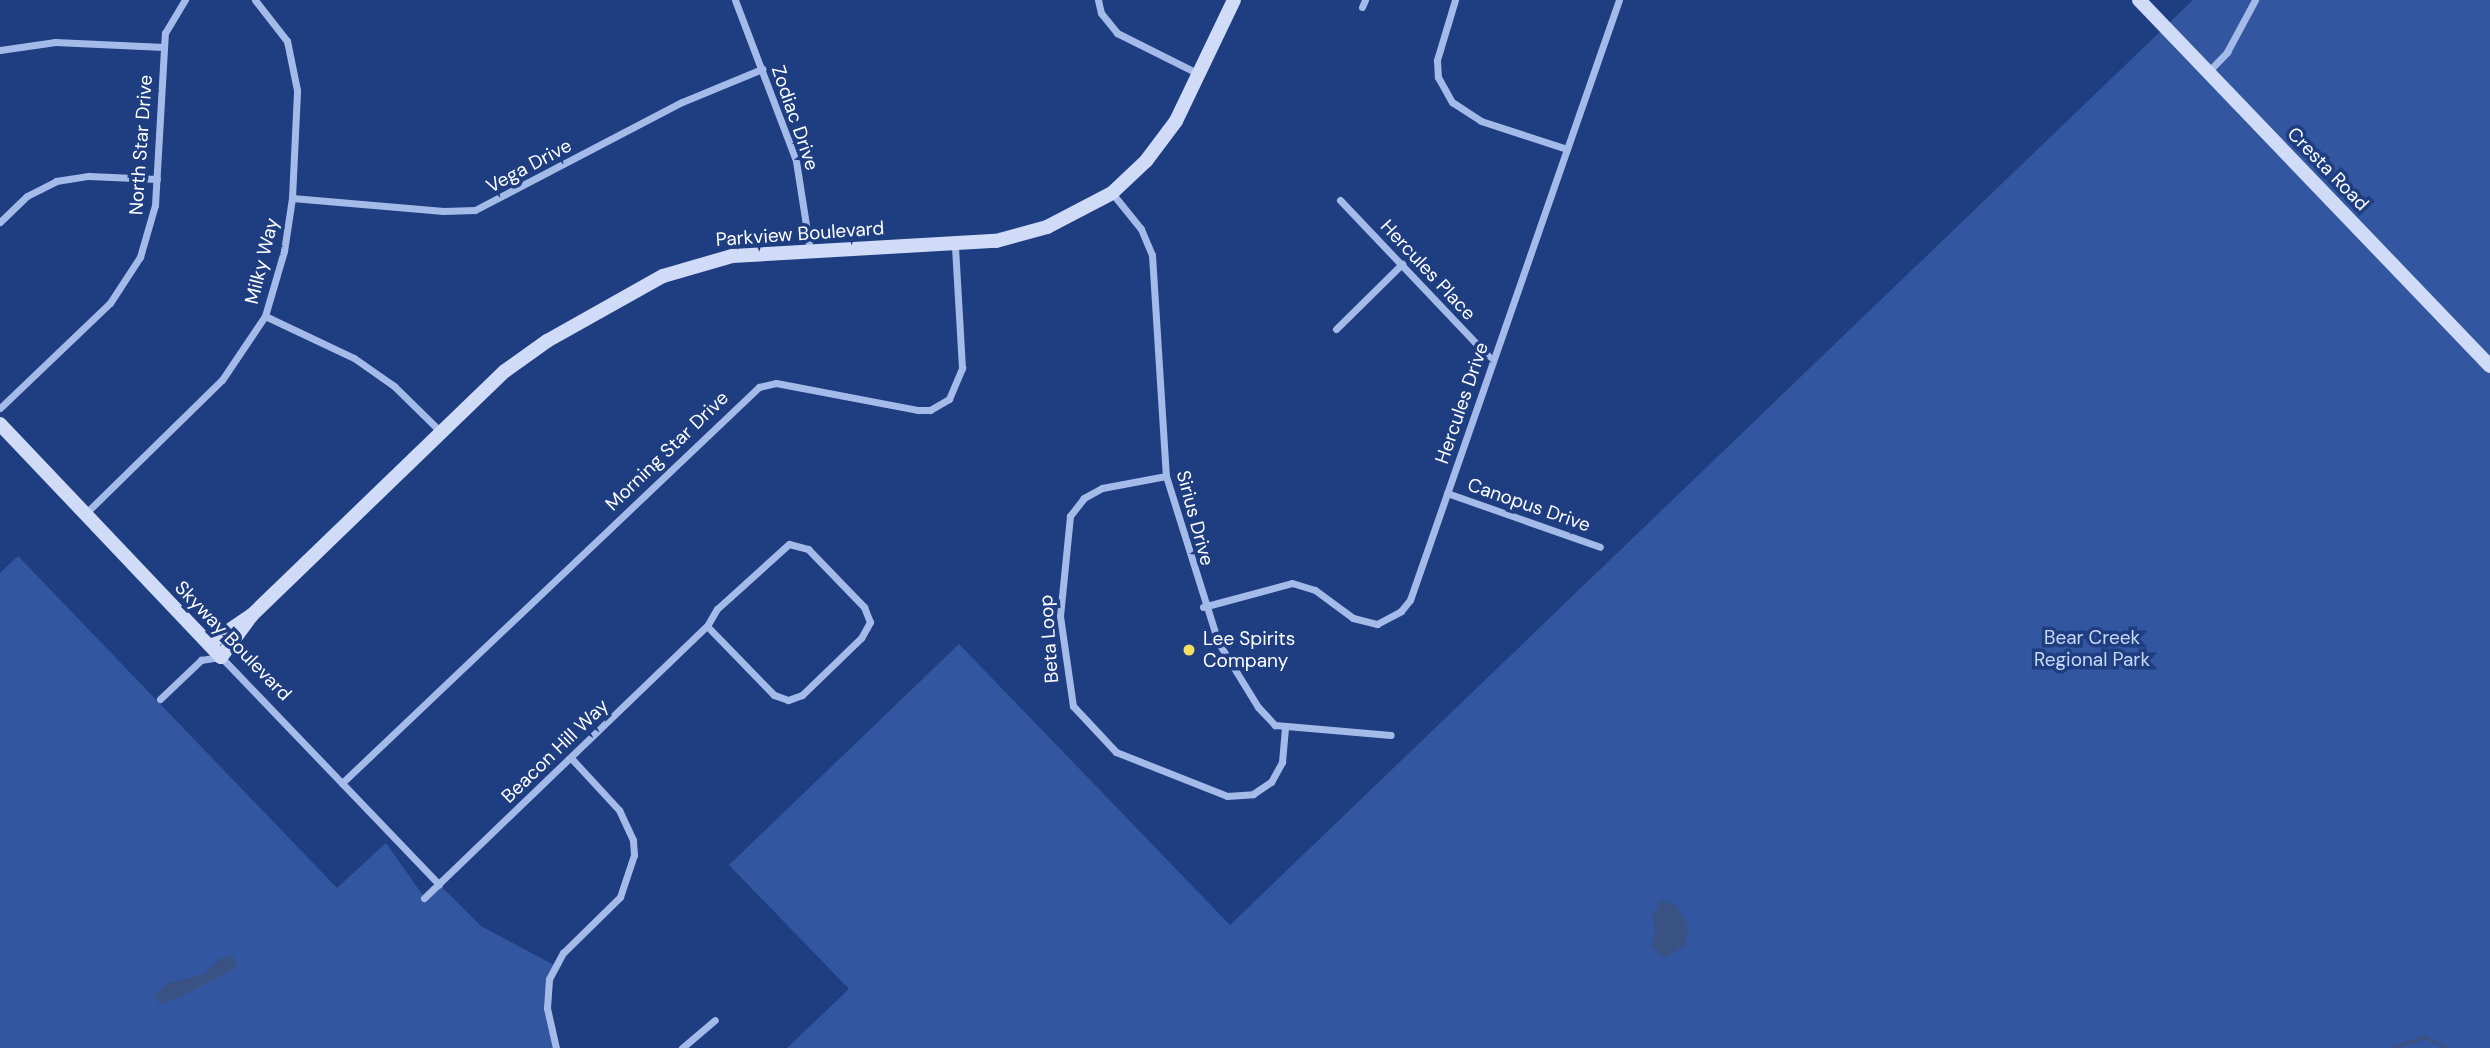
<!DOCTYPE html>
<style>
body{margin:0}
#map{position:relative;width:2490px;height:1048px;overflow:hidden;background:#1e3e81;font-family:"DM Sans",sans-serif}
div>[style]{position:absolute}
.green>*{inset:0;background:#32569f}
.water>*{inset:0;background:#395183}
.stream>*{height:3.5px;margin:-1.75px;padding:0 1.75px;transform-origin:1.75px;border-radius:1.75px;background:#395183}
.street>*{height:7px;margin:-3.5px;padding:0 3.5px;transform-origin:3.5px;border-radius:3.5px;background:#a4bbe9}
.secondary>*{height:14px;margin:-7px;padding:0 7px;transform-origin:7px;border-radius:7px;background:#cfdbf7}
.dots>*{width:19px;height:19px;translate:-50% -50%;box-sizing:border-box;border:4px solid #1e3e81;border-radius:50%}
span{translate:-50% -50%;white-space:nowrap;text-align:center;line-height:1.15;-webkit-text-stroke:7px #1e3e81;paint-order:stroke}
.street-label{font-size:19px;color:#fff}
.park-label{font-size:19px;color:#c8d8f7}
.poi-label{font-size:19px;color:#fff}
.left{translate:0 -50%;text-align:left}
</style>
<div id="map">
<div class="green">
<i style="clip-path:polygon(2193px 0,2490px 0,2490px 1048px,787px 1048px,849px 989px,729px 865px,959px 644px,1230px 925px)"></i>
<i style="clip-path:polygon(18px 556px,337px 888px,386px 843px,424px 897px,439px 884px,481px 926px,554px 965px,546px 994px,556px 1048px,0 1048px,0 573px)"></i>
</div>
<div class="water">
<i style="clip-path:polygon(1661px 901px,1676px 905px,1688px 926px,1685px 945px,1665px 958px,1651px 946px,1656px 931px,1652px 916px)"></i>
<i style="clip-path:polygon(234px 956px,236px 968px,180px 997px,160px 1004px,154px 997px,166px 984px,204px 974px,221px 958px)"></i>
</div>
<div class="stream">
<i style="left:2394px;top:1048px;width:34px;rotate:-19deg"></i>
<i style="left:2426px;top:1037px;width:23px;rotate:29deg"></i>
</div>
<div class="street">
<i style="left:735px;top:0;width:172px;rotate:69.2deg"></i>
<i style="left:796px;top:161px;width:90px;rotate:81.1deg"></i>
<i style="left:1098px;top:0;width:13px;rotate:77deg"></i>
<i style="left:1101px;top:13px;width:26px;rotate:51deg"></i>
<i style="left:1117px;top:33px;width:92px;rotate:26.6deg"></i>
<i style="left:1455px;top:0;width:63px;rotate:106.7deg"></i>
<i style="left:1437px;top:60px;width:17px;rotate:87deg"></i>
<i style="left:1438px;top:77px;width:29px;rotate:61deg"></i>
<i style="left:1452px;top:102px;width:35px;rotate:33deg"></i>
<i style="left:1481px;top:121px;width:90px;rotate:18deg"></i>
<i style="left:1362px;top:7px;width:8px;rotate:-67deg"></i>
<i style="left:0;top:50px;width:56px;rotate:-8.3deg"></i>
<i style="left:55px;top:42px;width:109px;rotate:2.6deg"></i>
<i style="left:2208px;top:72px;width:28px;rotate:-46deg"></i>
<i style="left:2227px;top:52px;width:59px;rotate:-61.7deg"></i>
<i style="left:1112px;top:193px;width:46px;rotate:51.1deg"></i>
<i style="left:1141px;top:229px;width:28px;rotate:67deg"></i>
<i style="left:1152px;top:255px;width:221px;rotate:86.4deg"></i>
<i style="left:1166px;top:476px;width:174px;rotate:72.6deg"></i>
<i style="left:1218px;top:642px;width:76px;rotate:58.4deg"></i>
<i style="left:1258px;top:707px;width:25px;rotate:47deg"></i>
<i style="left:1275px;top:725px;width:116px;rotate:4.9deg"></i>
<i style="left:292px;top:198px;width:152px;rotate:4.9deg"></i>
<i style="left:443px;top:211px;width:32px;rotate:-2deg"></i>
<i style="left:475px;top:210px;width:233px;rotate:-27.6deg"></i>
<i style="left:682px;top:102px;width:87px;rotate:-22.4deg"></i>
<i style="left:1340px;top:200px;width:222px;rotate:46.5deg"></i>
<i style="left:0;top:222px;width:37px;rotate:-44deg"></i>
<i style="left:27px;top:196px;width:33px;rotate:-27deg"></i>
<i style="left:56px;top:181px;width:33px;rotate:-9deg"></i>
<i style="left:89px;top:176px;width:68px;rotate:2.5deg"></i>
<i style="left:265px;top:316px;width:98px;rotate:25.3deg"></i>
<i style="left:354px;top:358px;width:49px;rotate:35deg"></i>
<i style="left:394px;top:386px;width:66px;rotate:44.4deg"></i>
<i style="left:1336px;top:329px;width:93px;rotate:-44.6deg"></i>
<i style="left:0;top:408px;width:152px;rotate:-43.7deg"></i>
<i style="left:110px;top:303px;width:55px;rotate:-56.9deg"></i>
<i style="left:140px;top:257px;width:54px;rotate:-73.9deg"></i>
<i style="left:155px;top:205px;width:172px;rotate:-86.7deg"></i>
<i style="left:165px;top:33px;width:39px;rotate:-59deg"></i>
<i style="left:1166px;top:476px;width:65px;rotate:169.4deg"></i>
<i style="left:1102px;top:488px;width:21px;rotate:151deg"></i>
<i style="left:1084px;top:498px;width:23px;rotate:128deg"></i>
<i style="left:1070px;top:516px;width:100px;rotate:95.7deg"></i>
<i style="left:1060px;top:616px;width:91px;rotate:81.8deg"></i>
<i style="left:1073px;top:706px;width:63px;rotate:46.9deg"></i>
<i style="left:1116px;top:752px;width:119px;rotate:21.6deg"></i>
<i style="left:1227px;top:796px;width:26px;rotate:-4deg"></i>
<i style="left:1253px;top:794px;width:22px;rotate:-34deg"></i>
<i style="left:1271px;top:782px;width:23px;rotate:-61deg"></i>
<i style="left:1282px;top:762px;width:34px;rotate:-85deg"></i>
<i style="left:1447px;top:493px;width:162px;rotate:19.4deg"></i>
<i style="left:86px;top:513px;width:190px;rotate:-44.4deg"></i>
<i style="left:222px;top:380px;width:77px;rotate:-56.1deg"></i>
<i style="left:265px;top:316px;width:68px;rotate:-73.7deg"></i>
<i style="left:284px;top:251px;width:54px;rotate:-81.4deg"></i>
<i style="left:292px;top:198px;width:108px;rotate:-87.3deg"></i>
<i style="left:297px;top:90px;width:50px;rotate:-101.5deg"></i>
<i style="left:287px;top:41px;width:52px;rotate:-128deg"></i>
<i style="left:789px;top:544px;width:20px;rotate:15deg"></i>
<i style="left:808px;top:549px;width:81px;rotate:46deg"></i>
<i style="left:864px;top:607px;width:16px;rotate:68deg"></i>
<i style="left:870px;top:622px;width:18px;rotate:119deg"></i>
<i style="left:861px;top:638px;width:82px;rotate:136deg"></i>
<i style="left:802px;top:695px;width:15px;rotate:160deg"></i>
<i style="left:788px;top:700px;width:15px;rotate:-160deg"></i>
<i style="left:774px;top:695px;width:96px;rotate:-134.2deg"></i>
<i style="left:707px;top:626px;width:20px;rotate:-60deg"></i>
<i style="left:717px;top:609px;width:97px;rotate:-42.1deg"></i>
<i style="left:1203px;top:607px;width:92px;rotate:-15.1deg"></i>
<i style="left:1292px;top:583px;width:24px;rotate:17deg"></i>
<i style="left:1315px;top:590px;width:47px;rotate:36.4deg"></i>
<i style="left:1353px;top:618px;width:25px;rotate:14deg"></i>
<i style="left:1377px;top:624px;width:27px;rotate:-28deg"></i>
<i style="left:1401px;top:611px;width:14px;rotate:-51deg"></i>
<i style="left:1410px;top:600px;width:635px;rotate:-70.8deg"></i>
<i style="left:160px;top:699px;width:57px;rotate:-43.6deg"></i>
<i style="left:201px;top:660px;width:20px;rotate:-9deg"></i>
<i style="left:221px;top:657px;width:315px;rotate:46.2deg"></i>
<i style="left:342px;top:783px;width:575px;rotate:-43.52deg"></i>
<i style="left:759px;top:387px;width:17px;rotate:-13deg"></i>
<i style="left:776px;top:383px;width:145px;rotate:10.8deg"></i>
<i style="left:918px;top:410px;width:12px"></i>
<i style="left:930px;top:410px;width:22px;rotate:-30deg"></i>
<i style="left:949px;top:399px;width:34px;rotate:-67deg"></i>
<i style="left:962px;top:368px;width:123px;rotate:-93.3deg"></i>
<i style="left:424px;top:898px;width:393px;rotate:-43.9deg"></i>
<i style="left:556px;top:1048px;width:41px;rotate:-102.7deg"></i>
<i style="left:547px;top:1008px;width:29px;rotate:-86deg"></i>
<i style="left:549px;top:979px;width:30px;rotate:-62deg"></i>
<i style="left:563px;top:953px;width:80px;rotate:-44.5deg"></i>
<i style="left:620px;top:897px;width:44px;rotate:-71.6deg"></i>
<i style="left:634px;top:855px;width:15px;rotate:-94deg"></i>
<i style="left:633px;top:840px;width:33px;rotate:-115deg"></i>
<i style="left:619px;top:810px;width:71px;rotate:-132.7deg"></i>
<i style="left:682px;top:1048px;width:43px;rotate:-40.3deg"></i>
</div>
<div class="secondary">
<i style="left:2139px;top:0;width:507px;rotate:46.2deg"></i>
<i style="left:0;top:424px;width:321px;rotate:46.5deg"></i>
<i style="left:221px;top:657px;width:52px;rotate:-53.6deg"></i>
<i style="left:209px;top:644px;width:52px;rotate:-34deg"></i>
<i style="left:252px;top:615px;width:351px;rotate:-44deg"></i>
<i style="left:505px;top:371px;width:52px;rotate:-35.5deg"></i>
<i style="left:547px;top:341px;width:133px;rotate:-29.3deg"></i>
<i style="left:663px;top:276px;width:72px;rotate:-16.2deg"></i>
<i style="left:732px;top:256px;width:264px;rotate:-3.3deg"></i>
<i style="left:996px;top:241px;width:53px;rotate:-15.4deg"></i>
<i style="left:1047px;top:227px;width:73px;rotate:-27.6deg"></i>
<i style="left:1112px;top:193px;width:47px;rotate:-43.3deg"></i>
<i style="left:1146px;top:161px;width:50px;rotate:-53.1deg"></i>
<i style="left:1176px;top:121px;width:134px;rotate:-64.4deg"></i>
</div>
<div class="dots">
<i style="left:1189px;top:650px;background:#f7de63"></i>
</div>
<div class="street-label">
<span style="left:795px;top:118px;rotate:71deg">Zodiac Drive</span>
<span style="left:141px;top:145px;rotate:-86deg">North Star Drive</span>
<span style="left:529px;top:166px;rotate:-28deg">Vega Drive</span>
<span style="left:2328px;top:169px;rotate:46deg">Cresta Road</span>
<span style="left:800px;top:234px;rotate:-4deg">Parkview Boulevard</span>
<span style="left:262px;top:261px;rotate:-76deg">Milky Way</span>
<span style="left:1428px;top:270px;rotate:47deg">Hercules Place</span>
<span style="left:1462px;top:403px;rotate:-71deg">Hercules Drive</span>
<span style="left:667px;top:451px;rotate:-44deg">Morning Star Drive</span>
<span style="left:1529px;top:505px;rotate:19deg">Canopus Drive</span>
<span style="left:1195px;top:518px;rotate:75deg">Sirius Drive</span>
<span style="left:1049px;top:639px;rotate:-94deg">Beta Loop</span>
<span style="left:233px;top:641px;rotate:46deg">Skyway Boulevard</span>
<span style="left:555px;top:751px;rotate:-44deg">Beacon Hill Way</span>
</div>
<div class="park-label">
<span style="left:2092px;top:649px">Bear Creek<br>Regional Park</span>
</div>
<div class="poi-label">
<span class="left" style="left:1203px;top:650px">Lee Spirits<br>Company</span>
</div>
</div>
